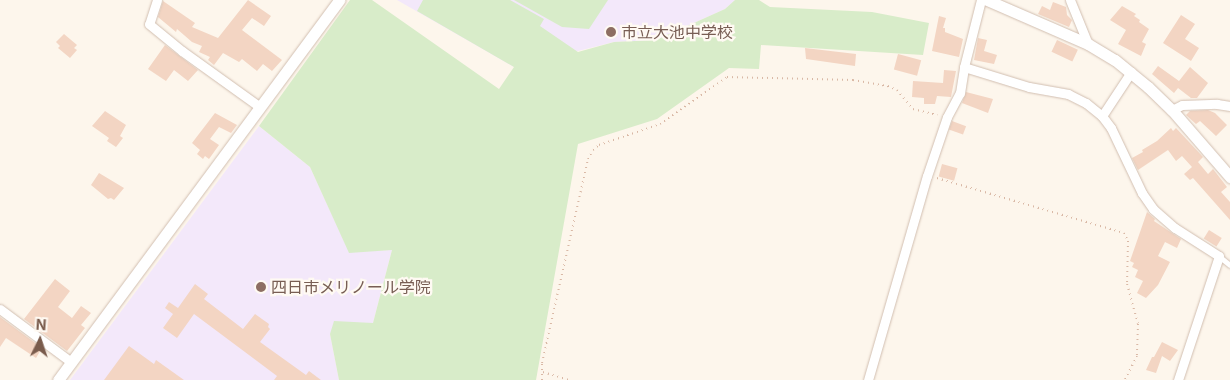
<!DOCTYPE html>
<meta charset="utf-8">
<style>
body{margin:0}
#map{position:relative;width:1230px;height:380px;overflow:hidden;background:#fdf6ec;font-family:Inter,"Noto Sans JP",sans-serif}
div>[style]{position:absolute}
.education>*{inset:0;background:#f3e8fa}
.green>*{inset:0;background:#d8ecc9}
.building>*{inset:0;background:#f3d5c3;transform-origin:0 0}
.path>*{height:2px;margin-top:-1px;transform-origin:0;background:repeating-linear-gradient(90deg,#d9b8a5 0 1px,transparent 0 5px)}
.roads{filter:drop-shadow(0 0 1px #d1beb0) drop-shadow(0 0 1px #d1beb0)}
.lane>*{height:4.5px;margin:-2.25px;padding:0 2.25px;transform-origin:2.25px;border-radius:2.25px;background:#fff}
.street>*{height:9px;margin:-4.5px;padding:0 4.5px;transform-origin:4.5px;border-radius:4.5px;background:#fff}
.secondary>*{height:11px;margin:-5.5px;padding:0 5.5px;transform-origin:5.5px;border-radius:5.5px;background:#fff}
.dots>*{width:14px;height:14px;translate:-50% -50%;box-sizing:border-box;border:2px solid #fffaf3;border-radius:50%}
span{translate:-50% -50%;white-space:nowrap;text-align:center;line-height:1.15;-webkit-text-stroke:4.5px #fffaf3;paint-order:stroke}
.education-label{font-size:16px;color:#785e54}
.left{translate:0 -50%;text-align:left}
.north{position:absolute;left:15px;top:315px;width:50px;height:50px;-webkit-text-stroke:4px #fffaf3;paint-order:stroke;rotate:4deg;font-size:14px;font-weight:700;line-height:20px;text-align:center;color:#7a5c4d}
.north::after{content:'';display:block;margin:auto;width:18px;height:22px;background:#7a5c4d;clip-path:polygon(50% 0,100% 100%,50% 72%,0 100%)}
</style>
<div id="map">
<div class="education">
<i style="clip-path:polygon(397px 0,735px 0,725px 9px,656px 40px,614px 42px,514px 67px)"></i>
<i style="clip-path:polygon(259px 126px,310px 167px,349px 252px,392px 250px,373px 323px,330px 334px,339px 380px,70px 380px)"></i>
</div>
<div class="green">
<i style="clip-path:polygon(350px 0,372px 0,499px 89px,514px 67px,417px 11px,423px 0,510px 0,544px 19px,540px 26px,578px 52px,614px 42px,656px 40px,725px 9px,735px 0,759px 0,770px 7px,872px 12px,929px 23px,923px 55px,761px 45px,759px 69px,729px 68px,657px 119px,578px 144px,536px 380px,339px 380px,330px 334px,334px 321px,373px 323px,392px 250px,349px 253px,310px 167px,259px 126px)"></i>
<i style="clip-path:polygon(514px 0,608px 0,589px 29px,562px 27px)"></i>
</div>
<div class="building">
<i style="clip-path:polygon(248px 0,271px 16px,264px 26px,252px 18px,242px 30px,282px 60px,272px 71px,263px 64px,257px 71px,242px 59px,239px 62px,223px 53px,214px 65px,208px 60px,210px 57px,199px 52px,202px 46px,192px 42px,177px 29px,176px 32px,158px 17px,163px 1px,195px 23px,192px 27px,218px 38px)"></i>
<i style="clip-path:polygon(1053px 2px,1066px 7px,1067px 15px,1072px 20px,1069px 27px,1038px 14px,1042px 6px,1050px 10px)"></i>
<i style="clip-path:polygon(1122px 6px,1136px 14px,1134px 16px,1140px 20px,1139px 22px,1149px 29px,1142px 42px,1146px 44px,1141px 56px,1118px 44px,1126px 30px,1110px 20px)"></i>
<i style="clip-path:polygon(1181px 15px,1195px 24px,1185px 39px,1199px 48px,1191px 61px,1163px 43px)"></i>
<i style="clip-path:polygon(939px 16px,946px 18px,943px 28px,945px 28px,945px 32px,963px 39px,959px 57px,932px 51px)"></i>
<i style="clip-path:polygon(64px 34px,77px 45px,74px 48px,77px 50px,70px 58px,58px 48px,60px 46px,56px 42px)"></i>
<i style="clip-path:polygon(978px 38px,987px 40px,984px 51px,997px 55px,994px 64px,974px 60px)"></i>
<i style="left:1057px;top:40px;width:23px;height:13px;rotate:25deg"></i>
<i style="clip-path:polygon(165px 45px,198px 70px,188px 81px,174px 70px,166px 81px,148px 69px)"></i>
<i style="clip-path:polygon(805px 48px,856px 54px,855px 66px,806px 59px)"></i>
<i style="left:898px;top:54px;width:24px;height:16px;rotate:15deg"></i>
<i style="clip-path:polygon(1158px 66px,1179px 81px,1190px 67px,1208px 83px,1197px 98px,1191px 98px,1178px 88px,1174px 93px,1152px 74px)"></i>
<i style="clip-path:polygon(944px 70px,956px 71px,951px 97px,937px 96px,935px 104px,924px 104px,924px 98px,912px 97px,913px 81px,943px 83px)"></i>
<i style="clip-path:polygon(966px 92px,993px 99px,988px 113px,962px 103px)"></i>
<i style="clip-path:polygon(1208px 110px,1215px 113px,1227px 125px,1216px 136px,1200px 121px,1196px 124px,1186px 115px,1190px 111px)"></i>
<i style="clip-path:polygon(105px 111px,126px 125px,120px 136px,123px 138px,116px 147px,107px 141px,109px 138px,92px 126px)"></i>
<i style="clip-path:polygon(215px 113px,237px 125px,231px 133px,219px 127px,210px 139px,219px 145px,209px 159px,205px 156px,203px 159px,197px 154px,200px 150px,192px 143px)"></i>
<i style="left:952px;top:121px;width:15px;height:9px;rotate:20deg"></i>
<i style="clip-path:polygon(1171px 128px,1173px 131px,1176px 128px,1203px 157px,1198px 162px,1208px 174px,1213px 169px,1227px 187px,1221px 192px,1230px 202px,1230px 220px,1193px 178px,1190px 180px,1184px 174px,1192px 167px,1182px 156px,1176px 161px,1168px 150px,1138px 170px,1132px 158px,1143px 152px,1142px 150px,1157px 141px)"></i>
<i style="left:942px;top:164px;width:16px;height:13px;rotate:15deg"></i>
<i style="clip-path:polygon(99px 173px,124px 188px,114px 200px,111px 198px,108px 199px,91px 185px)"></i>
<i style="clip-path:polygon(1147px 212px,1155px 219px,1154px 221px,1181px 239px,1177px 248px,1165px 242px,1158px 256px,1170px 262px,1158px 285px,1146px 298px,1137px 293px,1143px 281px,1135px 277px,1138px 270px,1132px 267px,1134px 263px,1130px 261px)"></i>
<i style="left:1209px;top:230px;width:15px;height:10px;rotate:32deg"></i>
<i style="clip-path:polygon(55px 279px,70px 291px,58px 307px,72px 318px,81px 306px,91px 313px,81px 325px,85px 328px,67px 351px,24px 319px)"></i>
<i style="clip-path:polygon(195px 284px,208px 294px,204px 299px,243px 329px,255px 314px,269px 324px,268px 327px,270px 329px,260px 342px,306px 375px,309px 371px,321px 380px,274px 380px,277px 376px,194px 314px,177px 338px,163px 328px,173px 314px,165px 308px,169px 302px,178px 308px)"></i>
<i style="clip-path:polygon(0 317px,42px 348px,36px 358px,6px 338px,0 347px)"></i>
<i style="clip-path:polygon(1162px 342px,1178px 350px,1170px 361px,1162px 356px,1156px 373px,1146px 370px,1152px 357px,1154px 357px)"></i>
<i style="clip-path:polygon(129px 346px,154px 364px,156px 360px,184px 380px,104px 380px)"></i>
</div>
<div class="path">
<i style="left:937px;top:178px;width:195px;rotate:16.4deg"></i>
<i style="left:1124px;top:233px;width:9px;rotate:63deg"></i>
<i style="left:1128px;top:241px;width:43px;rotate:91.3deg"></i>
<i style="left:1127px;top:284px;width:41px;rotate:74.6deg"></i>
<i style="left:1138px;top:324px;width:32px;rotate:92deg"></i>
<i style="left:1137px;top:356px;width:27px;rotate:117deg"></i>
<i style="left:543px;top:372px;width:27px;rotate:17deg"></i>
<i style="left:542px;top:380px;width:17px;rotate:-90deg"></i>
<i style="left:542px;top:363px;width:209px;rotate:-77.3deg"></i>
<i style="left:588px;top:159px;width:10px;rotate:-61deg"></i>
<i style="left:593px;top:150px;width:8px;rotate:-40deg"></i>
<i style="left:599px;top:145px;width:65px;rotate:-19deg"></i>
<i style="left:660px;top:124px;width:82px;rotate:-35deg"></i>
<i style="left:727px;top:77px;width:126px;rotate:1.4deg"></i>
<i style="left:853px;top:80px;width:36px;rotate:10deg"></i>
<i style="left:888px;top:86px;width:10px;rotate:24deg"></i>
<i style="left:897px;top:90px;width:25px;rotate:50deg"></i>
<i style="left:913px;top:109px;width:25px;rotate:14deg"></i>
</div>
<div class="roads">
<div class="lane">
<i style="left:1219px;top:256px;width:14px;rotate:39deg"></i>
</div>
<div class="street">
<i style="left:157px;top:0;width:25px;rotate:108deg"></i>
<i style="left:149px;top:24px;width:43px;rotate:39.3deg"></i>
<i style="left:182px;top:51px;width:96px;rotate:35.7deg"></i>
<i style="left:1070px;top:0;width:48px;rotate:67.8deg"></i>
<i style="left:964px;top:67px;width:68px;rotate:17.1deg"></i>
<i style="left:1029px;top:87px;width:40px;rotate:10deg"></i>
<i style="left:1068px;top:94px;width:20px;rotate:27deg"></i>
<i style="left:1086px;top:103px;width:21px;rotate:39deg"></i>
<i style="left:1102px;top:116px;width:15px;rotate:53deg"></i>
<i style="left:1111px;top:128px;width:72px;rotate:64.5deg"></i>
<i style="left:1142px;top:193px;width:19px;rotate:55deg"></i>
<i style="left:1153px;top:209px;width:29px;rotate:41deg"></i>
<i style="left:1175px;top:228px;width:52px;rotate:32.5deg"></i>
<i style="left:1219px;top:256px;width:131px;rotate:108.3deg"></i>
<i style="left:1172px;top:110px;width:11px;rotate:-27deg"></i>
<i style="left:1182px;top:105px;width:35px;rotate:-2deg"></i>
<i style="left:1217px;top:104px;width:13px;rotate:9deg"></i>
<i style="left:1102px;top:116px;width:53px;rotate:-56.6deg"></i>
<i style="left:0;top:309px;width:89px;rotate:36.7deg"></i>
<i style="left:868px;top:380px;width:212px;rotate:-73.9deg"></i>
<i style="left:927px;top:176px;width:62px;rotate:-71.3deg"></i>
<i style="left:947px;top:117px;width:27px;rotate:-62deg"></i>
<i style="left:960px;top:93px;width:26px;rotate:-81deg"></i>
<i style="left:964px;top:67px;width:69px;rotate:-75.8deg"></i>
</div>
<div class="secondary">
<i style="left:987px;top:0;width:110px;rotate:23.5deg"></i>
<i style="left:1088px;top:44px;width:31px;rotate:31deg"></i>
<i style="left:1115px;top:60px;width:43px;rotate:39.3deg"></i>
<i style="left:1148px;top:87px;width:33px;rotate:44deg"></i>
<i style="left:1172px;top:110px;width:89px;rotate:49.1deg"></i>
<i style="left:58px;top:380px;width:473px;rotate:-53.5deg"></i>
</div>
</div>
<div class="dots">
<i style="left:611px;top:32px;background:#8d6e63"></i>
<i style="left:261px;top:287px;background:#8d6e63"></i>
</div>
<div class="education-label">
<span class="left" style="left:621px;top:32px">市立大池中学校</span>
<span class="left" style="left:271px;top:287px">四日市メリノール学院</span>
</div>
<div class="north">N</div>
</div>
